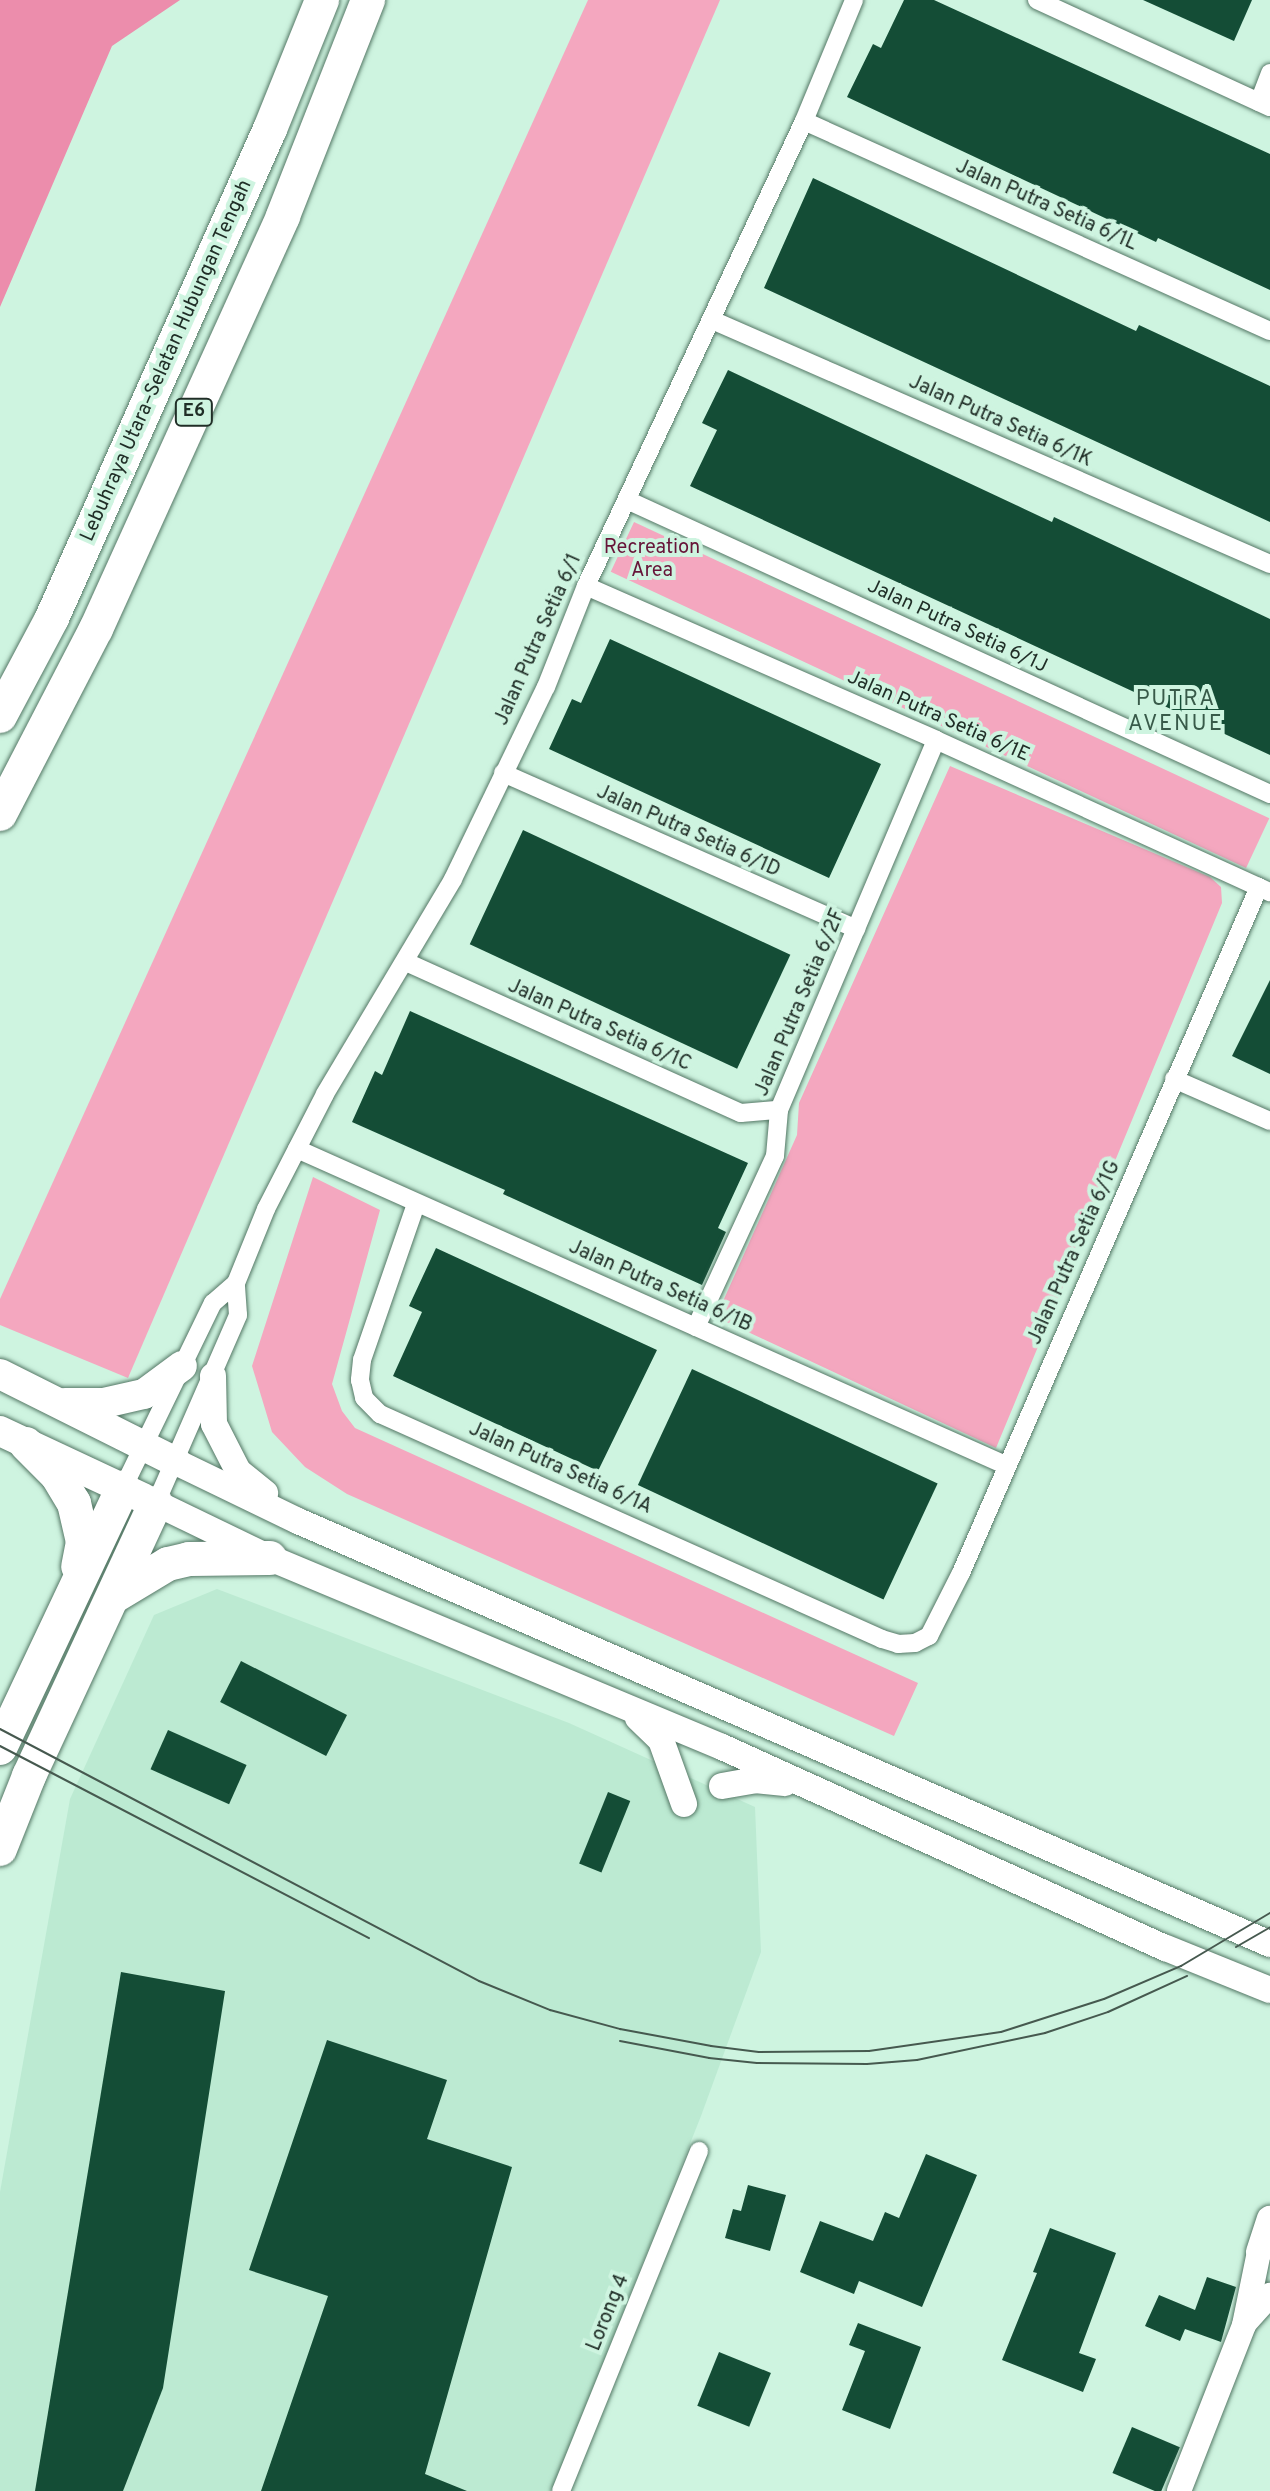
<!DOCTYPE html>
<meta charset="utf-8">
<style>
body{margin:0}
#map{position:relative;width:1270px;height:2491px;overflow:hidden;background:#cef4e0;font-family:Overpass,sans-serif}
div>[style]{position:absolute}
.built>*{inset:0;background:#bcead2}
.green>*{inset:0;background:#f4a7bf;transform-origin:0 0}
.forest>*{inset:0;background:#ec8dac}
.building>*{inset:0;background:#144d36;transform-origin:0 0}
.roads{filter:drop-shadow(0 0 2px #547765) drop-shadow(0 0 2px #547765)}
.minor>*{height:18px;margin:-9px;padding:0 9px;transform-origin:9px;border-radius:9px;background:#fff}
.tertiary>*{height:24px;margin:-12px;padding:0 12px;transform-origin:12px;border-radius:12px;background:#fff}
.secondary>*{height:26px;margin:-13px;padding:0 13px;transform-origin:13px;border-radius:13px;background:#fff}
.primary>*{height:30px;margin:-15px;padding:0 15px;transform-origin:15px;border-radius:15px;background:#fff}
.motorway>*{height:34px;margin:-17px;padding:0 17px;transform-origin:17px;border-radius:17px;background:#fff}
.tram>*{height:2px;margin:-1px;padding:0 1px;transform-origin:1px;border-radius:1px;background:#46594f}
span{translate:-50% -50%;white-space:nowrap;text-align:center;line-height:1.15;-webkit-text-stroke:8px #cef4e0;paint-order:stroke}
.shield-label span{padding:2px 6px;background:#cef4e0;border:2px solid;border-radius:6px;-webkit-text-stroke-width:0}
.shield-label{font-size:18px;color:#202e27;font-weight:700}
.street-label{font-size:20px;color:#202e27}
.park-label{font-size:20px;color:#671438}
.neighbourhood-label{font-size:22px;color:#385a49;letter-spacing:2px}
</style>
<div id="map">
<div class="built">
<i style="clip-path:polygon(217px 1589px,569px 1723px,755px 1807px,761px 1952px,701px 2116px,552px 2491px,0 2491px,0 2192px,70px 1799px,154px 1615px)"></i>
</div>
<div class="green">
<i style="clip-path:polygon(588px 0,720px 0,128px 1378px,0 1325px,0 1299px)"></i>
<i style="left:634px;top:522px;width:701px;height:55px;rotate:25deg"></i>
<i style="clip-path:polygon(950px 766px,1210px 877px,1221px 887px,1222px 903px,996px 1448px,716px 1317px,797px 1135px,799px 1103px)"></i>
<i style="clip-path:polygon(313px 1177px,380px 1210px,332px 1384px,342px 1411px,355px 1428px,918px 1683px,894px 1736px,347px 1494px,305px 1467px,272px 1432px,252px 1366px)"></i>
</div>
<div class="forest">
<i style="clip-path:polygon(0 0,180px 0,112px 46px,0 307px)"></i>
</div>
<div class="building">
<i style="clip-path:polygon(904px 0,934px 0,1270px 154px,1270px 290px,1158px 238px,1156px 242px,847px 97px,873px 44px,881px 48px)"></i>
<i style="clip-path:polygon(1143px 0,1252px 0,1234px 41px)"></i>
<i style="clip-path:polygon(813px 178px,1136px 331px,1139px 325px,1270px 386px,1270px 522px,764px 288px)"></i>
<i style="clip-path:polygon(728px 370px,1052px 522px,1054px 517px,1270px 619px,1270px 755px,690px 486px,717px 430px,702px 423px)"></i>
<i style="clip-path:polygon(610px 639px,881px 764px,829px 878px,549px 749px,572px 699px,581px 703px)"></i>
<i style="left:523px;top:830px;width:295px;height:126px;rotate:25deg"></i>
<i style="clip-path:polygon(1270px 980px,1270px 1074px,1232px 1056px)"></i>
<i style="clip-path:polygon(410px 1011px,748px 1163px,718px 1228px,726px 1232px,702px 1285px,503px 1194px,505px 1190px,352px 1122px,375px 1071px,382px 1075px)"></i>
<i style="clip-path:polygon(436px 1248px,657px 1350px,598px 1471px,393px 1376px,422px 1312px,409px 1306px)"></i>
<i style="left:692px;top:1369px;width:271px;height:128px;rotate:25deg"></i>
<i style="left:241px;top:1661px;width:119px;height:46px;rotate:27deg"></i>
<i style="left:168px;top:1730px;width:86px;height:43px;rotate:24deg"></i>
<i style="left:608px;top:1792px;width:24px;height:77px;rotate:22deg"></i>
<i style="clip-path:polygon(121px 1972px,225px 1991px,163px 2388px,123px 2491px,35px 2491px)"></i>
<i style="clip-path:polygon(327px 2040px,447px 2080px,427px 2139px,512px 2167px,425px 2474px,467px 2491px,261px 2491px,328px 2296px,249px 2270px)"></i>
<i style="clip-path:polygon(926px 2154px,977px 2175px,922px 2307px,859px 2281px,854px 2294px,800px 2272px,820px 2221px,873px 2241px,885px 2212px,899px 2218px)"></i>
<i style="clip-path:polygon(748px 2185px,786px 2195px,770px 2251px,725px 2238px,733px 2209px,741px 2211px)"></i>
<i style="clip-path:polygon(1050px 2228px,1116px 2253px,1079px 2353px,1096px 2359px,1083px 2392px,1002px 2360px,1037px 2273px,1033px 2272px)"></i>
<i style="clip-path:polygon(1207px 2277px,1236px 2287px,1221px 2342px,1185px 2329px,1180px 2341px,1145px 2326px,1159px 2295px,1195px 2310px)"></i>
<i style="clip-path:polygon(858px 2323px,921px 2347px,890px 2429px,842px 2410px,865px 2351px,849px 2345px)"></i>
<i style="left:719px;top:2352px;width:56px;height:58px;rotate:22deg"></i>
<i style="left:1132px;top:2427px;width:52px;height:50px;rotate:23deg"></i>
</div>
<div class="roads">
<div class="minor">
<i style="left:1037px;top:0;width:256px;rotate:24.7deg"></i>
<i style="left:1259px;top:102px;width:31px;rotate:-69deg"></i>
<i style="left:804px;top:121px;width:511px;rotate:24.26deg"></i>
<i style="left:712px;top:320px;width:609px;rotate:23.62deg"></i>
<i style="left:627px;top:500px;width:707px;rotate:24.57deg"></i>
<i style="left:586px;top:586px;width:382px;rotate:23.7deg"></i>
<i style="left:936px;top:740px;width:367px;rotate:24.5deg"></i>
<i style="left:503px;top:773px;width:386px;rotate:23.8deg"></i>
<i style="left:406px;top:962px;width:367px;rotate:24.3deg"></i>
<i style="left:741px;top:1113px;width:38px;rotate:-5deg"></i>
<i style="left:1174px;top:1079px;width:105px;rotate:23.6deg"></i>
<i style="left:297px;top:1149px;width:775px;rotate:24.05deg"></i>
<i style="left:416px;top:1204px;width:165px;rotate:109.1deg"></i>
<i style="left:362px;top:1360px;width:20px;rotate:96deg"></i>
<i style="left:360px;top:1380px;width:18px;rotate:77deg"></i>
<i style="left:364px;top:1398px;width:23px;rotate:45deg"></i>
<i style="left:380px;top:1414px;width:550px;rotate:24.14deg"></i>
<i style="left:882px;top:1639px;width:17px;rotate:17deg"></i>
<i style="left:898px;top:1644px;width:17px;rotate:-3deg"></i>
<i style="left:915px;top:1643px;width:16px;rotate:-27deg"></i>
<i style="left:929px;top:1636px;width:71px;rotate:-63.1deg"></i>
<i style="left:961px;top:1573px;width:748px;rotate:-66.52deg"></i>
<i style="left:696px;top:1327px;width:188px;rotate:-65.2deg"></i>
<i style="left:775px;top:1156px;width:46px;rotate:-85deg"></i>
<i style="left:779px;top:1110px;width:402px;rotate:-67deg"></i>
<i style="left:123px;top:1488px;width:206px;rotate:-64.1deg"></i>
<i style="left:213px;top:1303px;width:30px;rotate:-41deg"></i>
<i style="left:156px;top:1503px;width:205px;rotate:-66.4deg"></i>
<i style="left:238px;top:1315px;width:32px;rotate:-94deg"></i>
<i style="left:236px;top:1283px;width:80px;rotate:-67.9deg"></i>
<i style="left:266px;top:1209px;width:129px;rotate:-62.8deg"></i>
<i style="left:325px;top:1094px;width:250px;rotate:-59.2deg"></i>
<i style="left:453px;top:879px;width:213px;rotate:-64.2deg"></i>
<i style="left:546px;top:687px;width:109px;rotate:-68.4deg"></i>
<i style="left:586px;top:586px;width:514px;rotate:-64.88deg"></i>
<i style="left:804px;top:121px;width:131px;rotate:-67.5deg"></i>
<i style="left:561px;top:2491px;width:367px;rotate:-67.9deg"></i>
</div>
<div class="tertiary">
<i style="left:1245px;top:2323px;width:38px;rotate:-48deg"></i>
<i style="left:1179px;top:2491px;width:178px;rotate:-68.6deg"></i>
<i style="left:1244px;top:2325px;width:75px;rotate:-78.4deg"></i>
<i style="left:1259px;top:2252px;width:21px;rotate:-67deg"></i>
</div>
<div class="secondary">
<i style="left:213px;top:1376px;width:48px;rotate:88.8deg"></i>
<i style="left:214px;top:1424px;width:53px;rotate:62.9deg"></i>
<i style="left:238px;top:1471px;width:35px;rotate:39deg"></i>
<i style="left:176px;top:1462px;width:136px;rotate:25.8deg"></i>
<i style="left:298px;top:1521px;width:1060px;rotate:23.52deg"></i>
<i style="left:156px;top:1503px;width:127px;rotate:25.8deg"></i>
<i style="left:270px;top:1558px;width:490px;rotate:22.7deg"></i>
<i style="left:722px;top:1747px;width:487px;rotate:24.4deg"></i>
<i style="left:1166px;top:1948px;width:112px;rotate:22deg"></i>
<i style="left:638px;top:1718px;width:32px;rotate:44deg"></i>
<i style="left:661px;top:1740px;width:68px;rotate:70.2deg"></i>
<i style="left:722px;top:1786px;width:34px;rotate:-10deg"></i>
<i style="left:755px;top:1780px;width:30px;rotate:6deg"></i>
<i style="left:1259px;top:2252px;width:35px;rotate:-72deg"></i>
</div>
<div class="primary">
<i style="left:0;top:1374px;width:197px;rotate:26.6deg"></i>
<i style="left:65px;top:1403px;width:39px"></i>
<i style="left:104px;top:1403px;width:41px;rotate:-12.7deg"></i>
<i style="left:144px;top:1394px;width:47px;rotate:-36.4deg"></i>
<i style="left:0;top:1431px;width:158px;rotate:25.1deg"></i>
</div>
<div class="motorway">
<i style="left:0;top:716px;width:111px;rotate:-62deg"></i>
<i style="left:52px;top:618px;width:535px;rotate:-65.97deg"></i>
<i style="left:270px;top:129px;width:139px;rotate:-68deg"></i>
<i style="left:0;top:814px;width:208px;rotate:-62.6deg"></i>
<i style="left:96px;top:629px;width:453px;rotate:-65.6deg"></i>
<i style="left:283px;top:216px;width:232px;rotate:-68.5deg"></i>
<i style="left:26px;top:1444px;width:44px;rotate:45deg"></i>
<i style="left:57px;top:1475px;width:33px;rotate:59deg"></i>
<i style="left:74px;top:1503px;width:40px;rotate:77deg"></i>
<i style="left:83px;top:1542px;width:25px;rotate:101deg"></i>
<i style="left:113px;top:1597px;width:64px;rotate:-31deg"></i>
<i style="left:168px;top:1564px;width:22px;rotate:-13deg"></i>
<i style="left:189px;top:1559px;width:81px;rotate:-0.7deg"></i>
<i style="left:0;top:1748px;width:288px;rotate:-64.7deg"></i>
<i style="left:0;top:1849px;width:79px;rotate:-68.3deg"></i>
<i style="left:29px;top:1776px;width:301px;rotate:-65.1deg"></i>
</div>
</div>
<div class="tram">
<i style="left:0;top:1729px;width:541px;rotate:27.75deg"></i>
<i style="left:479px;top:1981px;width:77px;rotate:22.2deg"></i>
<i style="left:550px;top:2010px;width:73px;rotate:15.2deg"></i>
<i style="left:620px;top:2029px;width:93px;rotate:10.6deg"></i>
<i style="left:711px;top:2046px;width:48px;rotate:7.1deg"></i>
<i style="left:759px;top:2052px;width:110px;rotate:-0.5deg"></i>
<i style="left:869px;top:2051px;width:133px;rotate:-8.2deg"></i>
<i style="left:1001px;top:2032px;width:108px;rotate:-17.8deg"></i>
<i style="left:1104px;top:1999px;width:84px;rotate:-23.2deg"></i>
<i style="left:1181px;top:1966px;width:104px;rotate:-30.8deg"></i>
<i style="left:0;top:1746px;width:416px;rotate:27.5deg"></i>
<i style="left:1236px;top:1947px;width:39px;rotate:-30deg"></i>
<i style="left:620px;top:2041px;width:91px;rotate:10.8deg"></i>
<i style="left:709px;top:2058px;width:48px;rotate:5.9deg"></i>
<i style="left:757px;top:2063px;width:110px;rotate:0.5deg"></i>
<i style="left:867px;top:2064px;width:50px;rotate:-4.6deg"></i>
<i style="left:917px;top:2060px;width:131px;rotate:-11.9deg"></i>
<i style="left:1045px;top:2033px;width:66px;rotate:-18.4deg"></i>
<i style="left:1108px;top:2012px;width:87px;rotate:-24.5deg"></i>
</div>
<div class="shield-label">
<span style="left:194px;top:412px">E6</span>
</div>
<div class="street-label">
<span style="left:1046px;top:206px;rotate:24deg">Jalan Putra Setia 6/1L</span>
<span style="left:167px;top:361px;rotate:-66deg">Lebuhraya Utara–Selatan Hubungan Tengah</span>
<span style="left:1000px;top:422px;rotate:24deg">Jalan Putra Setia 6/1K</span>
<span style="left:957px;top:627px;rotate:25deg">Jalan Putra Setia 6/1J</span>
<span style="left:539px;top:640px;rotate:-66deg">Jalan Putra Setia 6/1</span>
<span style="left:938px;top:717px;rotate:24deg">Jalan Putra Setia 6/1E</span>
<span style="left:688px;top:832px;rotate:24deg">Jalan Putra Setia 6/1D</span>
<span style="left:801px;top:1003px;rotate:-67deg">Jalan Putra Setia 6/2F</span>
<span style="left:599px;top:1026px;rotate:24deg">Jalan Putra Setia 6/1C</span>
<span style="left:1075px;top:1253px;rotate:-66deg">Jalan Putra Setia 6/1G</span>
<span style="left:660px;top:1287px;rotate:24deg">Jalan Putra Setia 6/1B</span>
<span style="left:560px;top:1469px;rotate:24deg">Jalan Putra Setia 6/1A</span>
<span style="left:609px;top:2313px;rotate:-68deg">Lorong 4</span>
</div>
<div class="park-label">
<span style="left:652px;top:560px">Recreation<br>Area</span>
</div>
<div class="neighbourhood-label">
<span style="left:1176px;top:712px">PUTRA<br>AVENUE</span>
</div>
</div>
